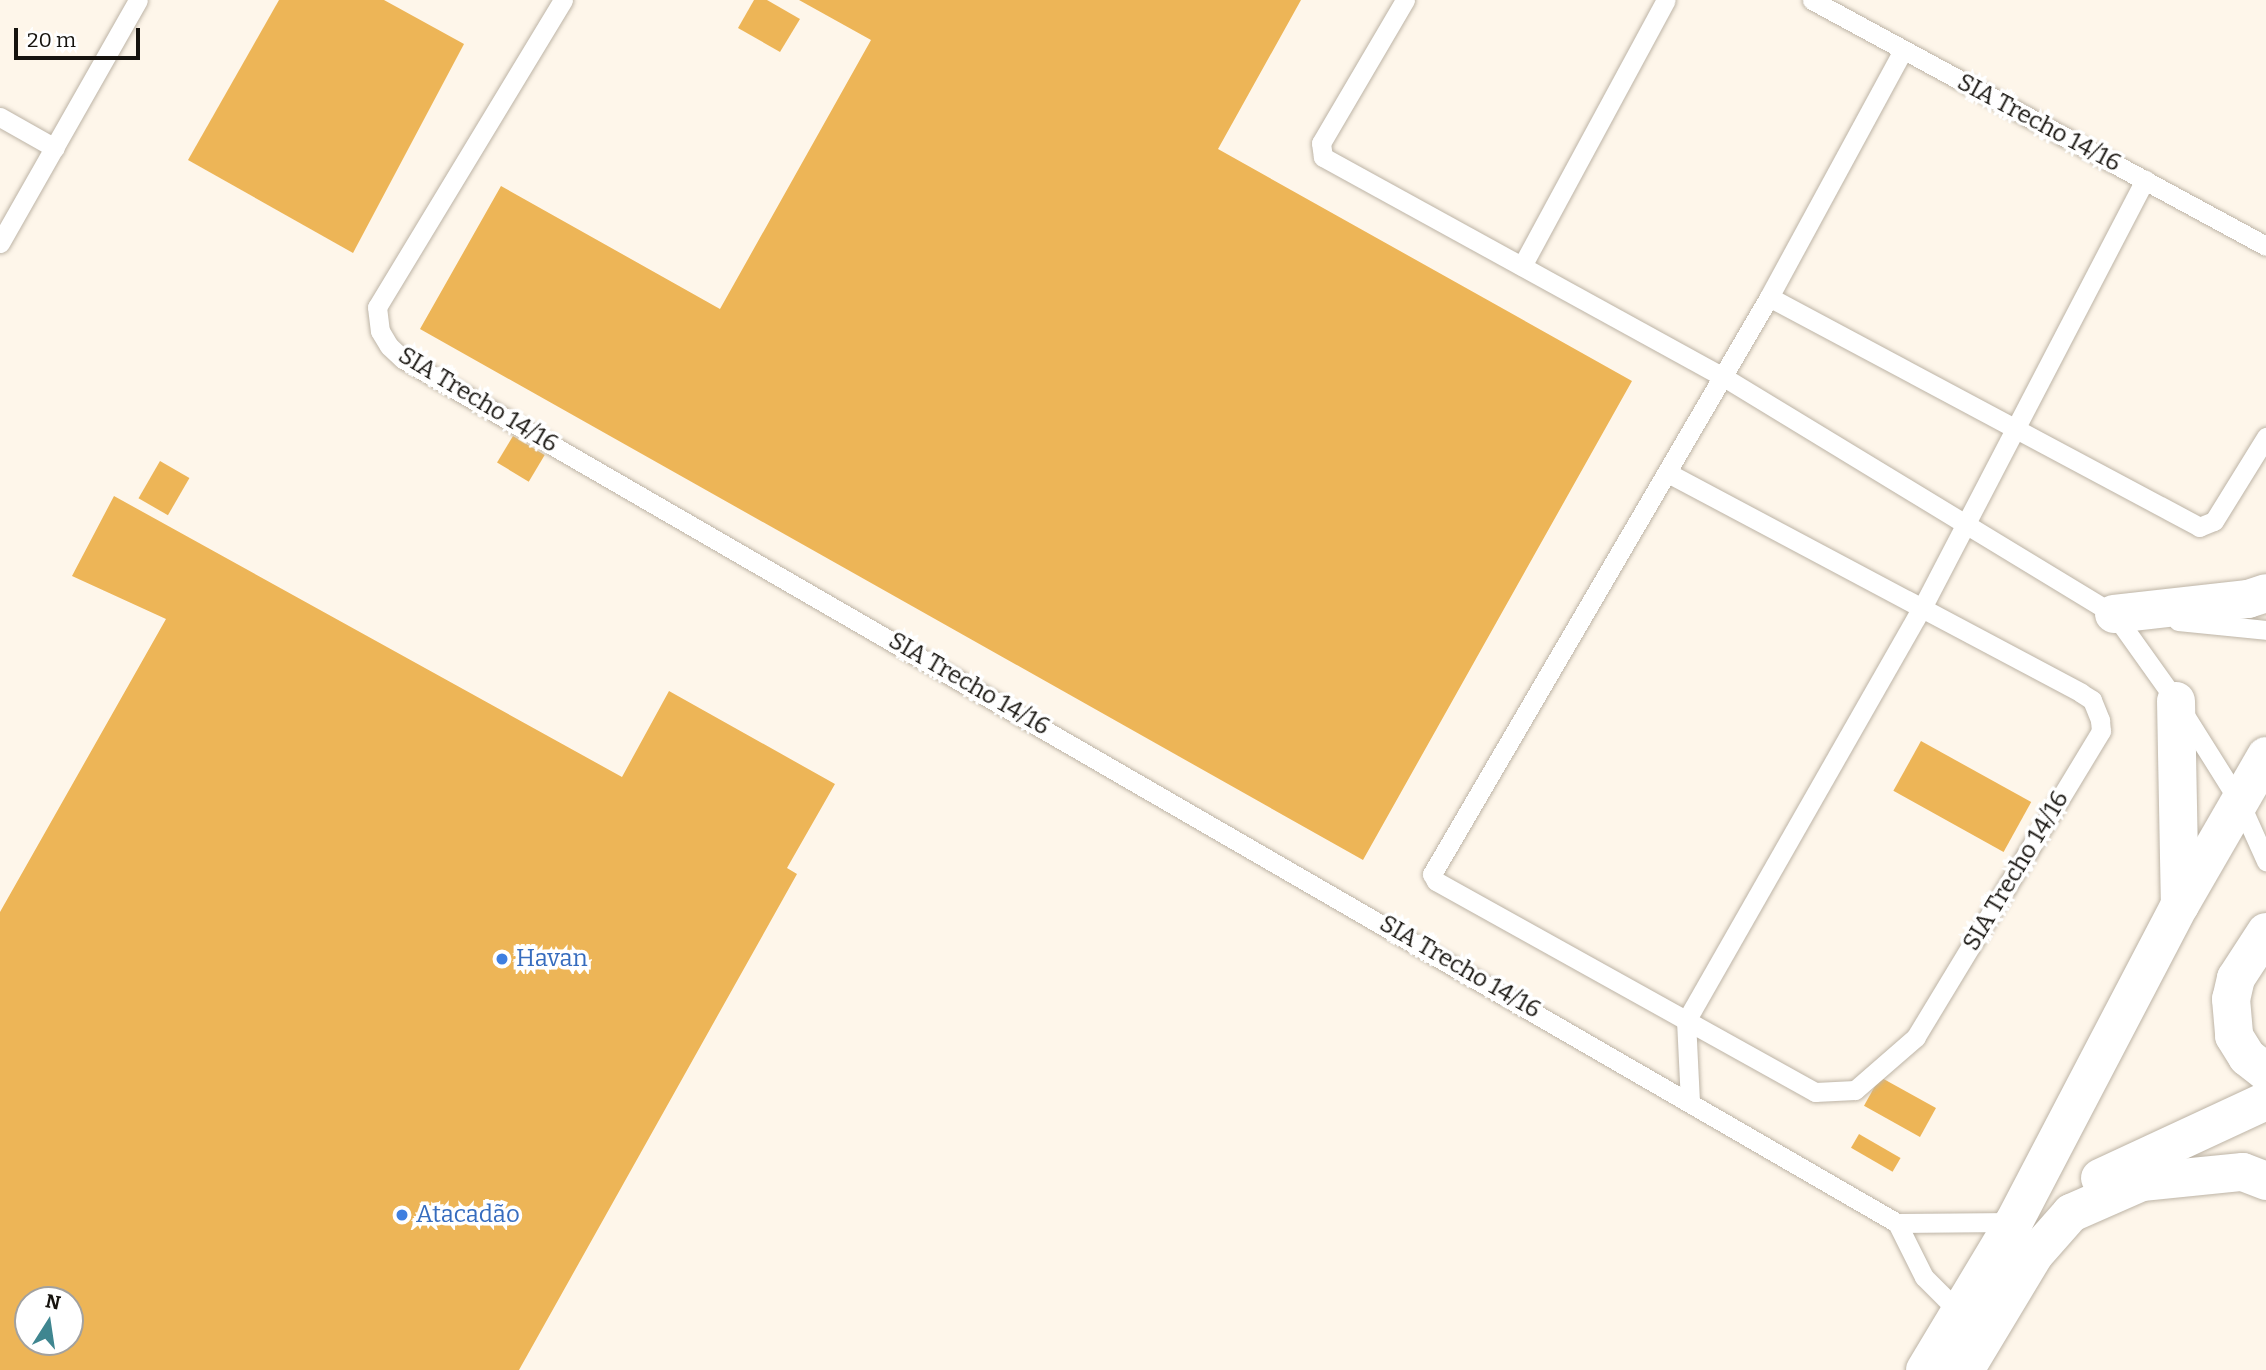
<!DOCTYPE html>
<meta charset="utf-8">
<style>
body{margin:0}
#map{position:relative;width:2266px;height:1370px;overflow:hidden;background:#fef6ea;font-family:Bitter,serif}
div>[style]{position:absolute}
.building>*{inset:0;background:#edb557;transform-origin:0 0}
.roads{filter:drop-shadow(0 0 2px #bdb4a6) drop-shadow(0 0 2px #bdb4a6)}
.lane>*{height:19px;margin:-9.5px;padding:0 9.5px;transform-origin:9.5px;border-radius:9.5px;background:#fff}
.secondary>*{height:38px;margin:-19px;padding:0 19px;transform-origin:19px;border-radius:19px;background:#fff}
.dots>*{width:19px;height:19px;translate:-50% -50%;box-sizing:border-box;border:4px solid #fff;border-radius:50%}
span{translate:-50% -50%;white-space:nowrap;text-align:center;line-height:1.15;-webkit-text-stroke:7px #fff;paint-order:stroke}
.street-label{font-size:24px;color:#16130e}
.shop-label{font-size:24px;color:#366cbe}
.left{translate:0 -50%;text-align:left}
.north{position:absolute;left:14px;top:1286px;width:70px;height:70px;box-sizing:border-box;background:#fff;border:2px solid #a2a19f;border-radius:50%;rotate:12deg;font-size:19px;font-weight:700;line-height:28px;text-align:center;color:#16130e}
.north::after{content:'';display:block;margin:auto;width:24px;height:32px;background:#3f8690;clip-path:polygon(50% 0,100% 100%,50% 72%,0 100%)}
.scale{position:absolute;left:14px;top:28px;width:126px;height:32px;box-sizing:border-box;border:4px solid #16130e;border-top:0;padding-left:9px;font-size:21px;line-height:24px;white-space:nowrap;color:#16130e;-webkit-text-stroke:5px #fff;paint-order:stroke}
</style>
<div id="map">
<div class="building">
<i style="clip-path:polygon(279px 0,384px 0,464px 44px,353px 253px,188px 160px)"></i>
<i style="clip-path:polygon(754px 0,767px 0,800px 19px,780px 52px,738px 28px)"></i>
<i style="clip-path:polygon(799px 0,1301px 0,1218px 149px,1632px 381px,1363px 860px,420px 329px,501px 186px,720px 309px,871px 40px)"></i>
<i style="left:513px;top:436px;width:37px;height:31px;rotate:31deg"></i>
<i style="left:160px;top:461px;width:34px;height:43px;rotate:30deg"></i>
<i style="clip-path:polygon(evenodd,114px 496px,622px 777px,669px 691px,835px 784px,787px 868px,797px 874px,519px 1370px,0 1370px,0 912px,166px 619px,72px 576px,114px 496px,28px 1300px,70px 1300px,70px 1342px,28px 1342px,28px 1300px)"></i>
<i style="left:1921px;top:741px;width:126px;height:57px;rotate:29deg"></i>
<i style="left:1880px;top:1077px;width:64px;height:33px;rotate:29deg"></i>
<i style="left:1859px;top:1134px;width:48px;height:16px;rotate:30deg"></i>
</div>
<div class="roads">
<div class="lane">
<i style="left:563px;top:0;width:359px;rotate:121.2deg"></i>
<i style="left:377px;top:307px;width:24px;rotate:83deg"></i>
<i style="left:380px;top:331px;width:17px;rotate:59deg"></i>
<i style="left:389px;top:346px;width:19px;rotate:43deg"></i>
<i style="left:403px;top:359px;width:1726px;rotate:30.04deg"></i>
<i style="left:1897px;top:1223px;width:60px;rotate:63.4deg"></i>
<i style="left:1924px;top:1277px;width:51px;rotate:45deg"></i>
<i style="left:1405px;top:0;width:166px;rotate:120.4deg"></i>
<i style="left:1321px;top:143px;width:14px;rotate:82deg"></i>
<i style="left:1323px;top:157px;width:455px;rotate:28.8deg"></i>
<i style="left:1722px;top:376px;width:459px;rotate:31.3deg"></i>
<i style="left:2114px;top:614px;width:107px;rotate:54.5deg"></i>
<i style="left:2176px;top:701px;width:120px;rotate:57.9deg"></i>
<i style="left:2240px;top:803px;width:64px;rotate:65.9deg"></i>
<i style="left:1812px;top:0;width:516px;rotate:28.45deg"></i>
<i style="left:0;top:117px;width:63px;rotate:29.4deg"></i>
<i style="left:0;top:243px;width:279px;rotate:-60.4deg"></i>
<i style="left:1522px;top:266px;width:302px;rotate:-61.6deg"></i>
<i style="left:1769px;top:297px;width:488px;rotate:28.1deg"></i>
<i style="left:2199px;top:527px;width:16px;rotate:-22deg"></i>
<i style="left:2214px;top:521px;width:99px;rotate:-58.2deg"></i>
<i style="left:1668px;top:473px;width:468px;rotate:28deg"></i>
<i style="left:2081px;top:693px;width:13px;rotate:32deg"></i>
<i style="left:2092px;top:700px;width:22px;rotate:68deg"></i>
<i style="left:2100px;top:720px;width:11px;rotate:85deg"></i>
<i style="left:2101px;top:731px;width:358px;rotate:121.2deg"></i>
<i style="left:1916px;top:1037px;width:81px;rotate:139deg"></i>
<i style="left:1855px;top:1090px;width:40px;rotate:177.1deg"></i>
<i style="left:1815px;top:1092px;width:434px;rotate:-150.9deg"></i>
<i style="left:1436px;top:881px;width:8px;rotate:-120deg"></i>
<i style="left:1432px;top:874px;width:668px;rotate:-59.71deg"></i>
<i style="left:1769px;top:297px;width:281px;rotate:-61.5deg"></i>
<i style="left:2178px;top:621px;width:88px;rotate:5.8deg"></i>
<i style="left:1690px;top:1102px;width:81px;rotate:-92.8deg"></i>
<i style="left:1686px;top:1021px;width:476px;rotate:-60.3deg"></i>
<i style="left:1922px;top:608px;width:483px;rotate:-62.5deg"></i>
<i style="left:1897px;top:1223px;width:117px;rotate:-0.5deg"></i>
</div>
<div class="secondary">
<i style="left:2114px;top:614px;width:135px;rotate:-6.4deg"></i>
<i style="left:2248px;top:599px;width:19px;rotate:-18deg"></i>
<i style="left:2176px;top:701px;width:204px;rotate:88.9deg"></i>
<i style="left:2266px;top:932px;width:55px;rotate:123.1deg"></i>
<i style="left:2236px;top:978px;width:22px;rotate:103deg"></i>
<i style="left:2231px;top:999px;width:37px;rotate:85deg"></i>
<i style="left:2234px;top:1036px;width:25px;rotate:58deg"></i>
<i style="left:2247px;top:1057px;width:24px;rotate:38deg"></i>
<i style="left:2100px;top:1178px;width:183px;rotate:-24.9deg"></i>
<i style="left:1925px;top:1370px;width:173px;rotate:-59deg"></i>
<i style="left:2014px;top:1222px;width:358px;rotate:-62.4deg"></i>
<i style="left:2180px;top:905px;width:172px;rotate:-60deg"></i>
<i style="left:1965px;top:1370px;width:134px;rotate:-59deg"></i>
<i style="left:2034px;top:1255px;width:56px;rotate:-48.6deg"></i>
<i style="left:2071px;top:1213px;width:77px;rotate:-23.6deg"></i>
<i style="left:2142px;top:1182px;width:101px;rotate:-5.7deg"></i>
<i style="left:2243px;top:1172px;width:25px;rotate:21deg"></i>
</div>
</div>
<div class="dots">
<i style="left:502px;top:959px;background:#3f7fe0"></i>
<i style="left:402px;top:1215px;background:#3f7fe0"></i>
</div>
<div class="street-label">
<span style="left:2039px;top:123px;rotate:28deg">SIA Trecho 14/16</span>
<span style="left:478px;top:400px;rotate:31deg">SIA Trecho 14/16</span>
<span style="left:969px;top:684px;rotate:30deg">SIA Trecho 14/16</span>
<span style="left:2016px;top:871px;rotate:-59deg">SIA Trecho 14/16</span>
<span style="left:1460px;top:967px;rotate:30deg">SIA Trecho 14/16</span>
</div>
<div class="shop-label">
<span class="left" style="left:516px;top:959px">Havan</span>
<span class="left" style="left:416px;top:1215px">Atacadão</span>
</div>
<div class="north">N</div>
<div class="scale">20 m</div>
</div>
